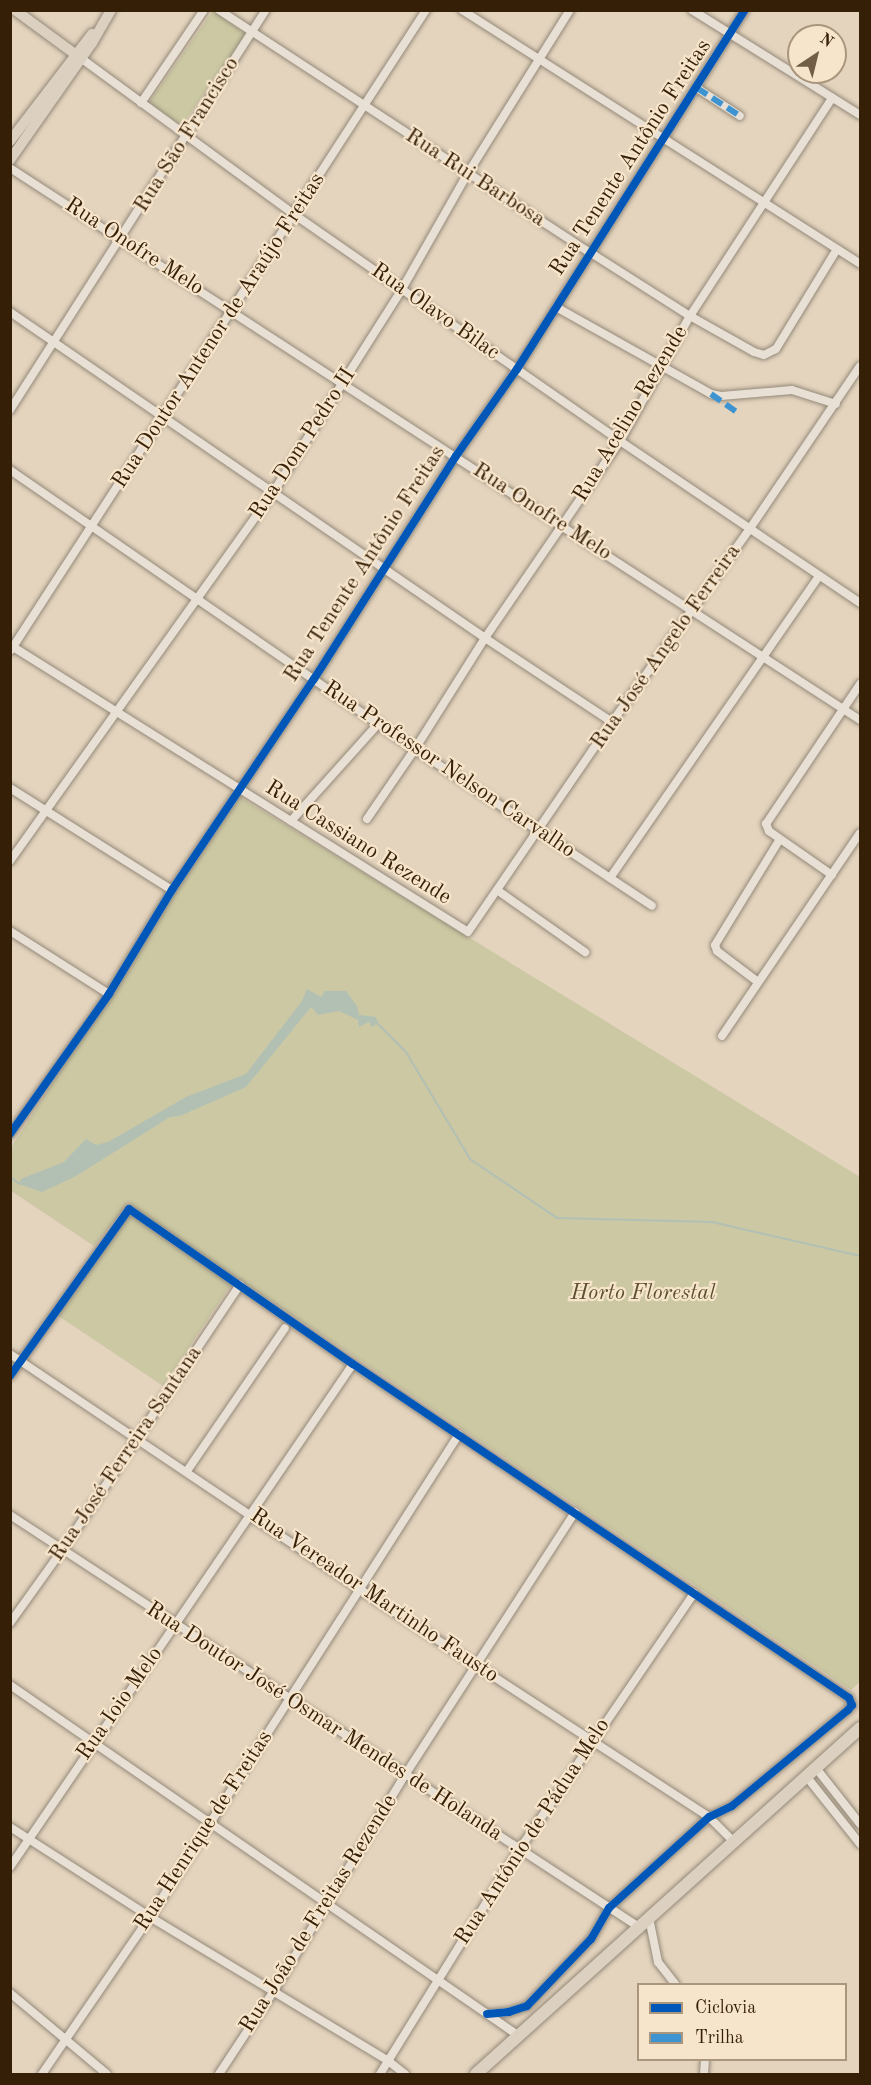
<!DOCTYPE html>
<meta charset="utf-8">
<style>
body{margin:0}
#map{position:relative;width:871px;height:2085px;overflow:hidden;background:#e4d4be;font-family:"Old Standard TT",serif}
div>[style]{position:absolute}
.green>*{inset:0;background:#cbc8a3;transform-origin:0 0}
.water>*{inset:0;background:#b2c0b4}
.stream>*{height:2px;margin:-1px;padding:0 1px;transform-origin:1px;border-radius:1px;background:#b2c0b4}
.roads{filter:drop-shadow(0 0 2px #948979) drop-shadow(0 0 2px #948979)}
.minor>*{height:8px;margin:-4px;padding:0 4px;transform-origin:4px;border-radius:4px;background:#e8e0d5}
.major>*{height:10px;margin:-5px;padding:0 5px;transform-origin:5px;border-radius:5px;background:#dcd1c1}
.highway>*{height:12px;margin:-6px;padding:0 6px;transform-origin:6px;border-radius:6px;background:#dcd1c1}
.quiet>*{height:6px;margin-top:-3px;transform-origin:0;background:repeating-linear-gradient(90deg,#3e94d1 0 12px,transparent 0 18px)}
.cycleway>*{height:8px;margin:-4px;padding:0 4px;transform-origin:4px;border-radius:4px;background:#0057b8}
span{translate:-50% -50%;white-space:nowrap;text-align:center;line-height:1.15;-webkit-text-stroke:4.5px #f7e5cb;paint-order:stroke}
.street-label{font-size:22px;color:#351f06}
.park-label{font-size:22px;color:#5c4f2e;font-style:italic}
.frame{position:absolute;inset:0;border:12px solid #351f06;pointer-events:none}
.legend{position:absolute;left:637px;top:1983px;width:210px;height:78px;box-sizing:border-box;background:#f7e5cb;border:2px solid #a9967c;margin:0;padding:8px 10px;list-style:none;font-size:18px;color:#351f06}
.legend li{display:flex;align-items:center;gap:12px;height:30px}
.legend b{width:30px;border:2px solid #a9967c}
.north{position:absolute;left:787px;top:24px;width:60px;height:60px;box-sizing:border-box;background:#f7e5cb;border:2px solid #a9967c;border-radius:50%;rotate:35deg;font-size:16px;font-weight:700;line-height:24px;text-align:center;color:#351f06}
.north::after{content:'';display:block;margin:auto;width:21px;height:27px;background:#725e46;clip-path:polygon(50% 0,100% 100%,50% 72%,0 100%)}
</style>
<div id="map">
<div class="green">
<i style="left:213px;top:11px;width:40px;height:112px;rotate:35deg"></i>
<i style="clip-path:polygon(238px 796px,860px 1177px,860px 1682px,851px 1690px,236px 1277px,163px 1386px,54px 1313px,133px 1206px,128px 1203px,94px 1246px,11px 1191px,10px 1149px)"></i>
</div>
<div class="water">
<i style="clip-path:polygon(307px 989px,321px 997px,325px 991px,346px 991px,357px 1006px,359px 1015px,376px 1017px,378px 1023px,372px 1027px,369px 1022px,359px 1027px,358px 1020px,339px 1011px,318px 1015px,311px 1007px,246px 1087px,180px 1116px,170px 1117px,76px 1176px,42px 1192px,19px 1184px,21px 1179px,64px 1162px,86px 1139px,96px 1145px,108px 1142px,186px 1097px,246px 1074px,302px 1001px)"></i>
</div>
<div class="stream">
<i style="left:376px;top:1022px;width:42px;rotate:45deg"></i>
<i style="left:406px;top:1052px;width:125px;rotate:59.1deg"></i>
<i style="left:470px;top:1159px;width:105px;rotate:34.1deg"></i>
<i style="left:557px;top:1218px;width:155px;rotate:1.5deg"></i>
<i style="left:712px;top:1222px;width:152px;rotate:12.9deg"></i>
<i style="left:10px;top:1177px;width:12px;rotate:35deg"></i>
</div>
<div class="roads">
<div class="minor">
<i style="left:219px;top:10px;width:444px;rotate:33.2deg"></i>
<i style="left:591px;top:253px;width:117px;rotate:32.5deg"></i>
<i style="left:690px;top:316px;width:73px;rotate:29.4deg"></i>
<i style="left:754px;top:352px;width:10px;rotate:17deg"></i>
<i style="left:764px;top:355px;width:13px;rotate:-27deg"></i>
<i style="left:776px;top:349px;width:117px;rotate:-58.6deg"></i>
<i style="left:462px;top:10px;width:472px;rotate:32.5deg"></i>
<i style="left:692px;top:10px;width:198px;rotate:32deg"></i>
<i style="left:82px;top:59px;width:264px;rotate:36.2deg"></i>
<i style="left:295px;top:215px;width:396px;rotate:34.8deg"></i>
<i style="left:620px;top:441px;width:290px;rotate:34deg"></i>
<i style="left:697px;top:88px;width:51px;rotate:33.1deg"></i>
<i style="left:141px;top:103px;width:112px;rotate:-55.9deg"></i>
<i style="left:10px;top:168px;width:1014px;rotate:33deg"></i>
<i style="left:556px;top:307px;width:178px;rotate:29.3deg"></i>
<i style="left:711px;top:394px;width:10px;rotate:11deg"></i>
<i style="left:721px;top:396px;width:71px;rotate:-4.8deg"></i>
<i style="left:792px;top:390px;width:46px;rotate:17.7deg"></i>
<i style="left:10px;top:312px;width:576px;rotate:34.46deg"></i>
<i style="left:485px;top:638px;width:152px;rotate:33.5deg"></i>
<i style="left:10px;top:410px;width:475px;rotate:-57.4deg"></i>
<i style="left:10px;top:470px;width:492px;rotate:34.6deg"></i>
<i style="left:415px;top:749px;width:284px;rotate:33.5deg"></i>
<i style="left:10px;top:645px;width:540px;rotate:32.07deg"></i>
<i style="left:468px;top:932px;width:255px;rotate:-55.6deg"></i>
<i style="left:612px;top:722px;width:239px;rotate:-54.5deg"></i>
<i style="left:751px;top:527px;width:194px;rotate:-55.9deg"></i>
<i style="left:11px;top:650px;width:763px;rotate:-57.04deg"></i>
<i style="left:10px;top:788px;width:191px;rotate:32.2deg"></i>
<i style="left:367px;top:819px;width:85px;rotate:-55.6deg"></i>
<i style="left:415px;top:749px;width:131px;rotate:-57.8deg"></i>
<i style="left:485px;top:638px;width:239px;rotate:-55.6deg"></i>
<i style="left:620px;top:441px;width:143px;rotate:-60.8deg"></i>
<i style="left:690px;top:316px;width:260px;rotate:-56.9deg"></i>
<i style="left:291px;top:821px;width:132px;rotate:-48.1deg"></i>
<i style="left:10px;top:861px;width:455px;rotate:-54.5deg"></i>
<i style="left:274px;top:491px;width:239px;rotate:-57.6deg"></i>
<i style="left:402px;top:289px;width:133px;rotate:-60.4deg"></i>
<i style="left:468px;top:173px;width:192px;rotate:-58deg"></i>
<i style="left:832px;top:875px;width:77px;rotate:-145.1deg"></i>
<i style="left:769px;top:831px;width:8px;rotate:-113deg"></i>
<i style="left:766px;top:824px;width:169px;rotate:-56.1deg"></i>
<i style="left:610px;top:878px;width:367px;rotate:-55.3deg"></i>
<i style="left:497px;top:890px;width:108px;rotate:35.2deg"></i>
<i style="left:10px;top:931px;width:117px;rotate:32.5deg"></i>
<i style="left:758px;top:982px;width:51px;rotate:-142.9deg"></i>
<i style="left:717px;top:951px;width:6px;rotate:-108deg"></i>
<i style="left:715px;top:945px;width:124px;rotate:-58.5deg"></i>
<i style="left:722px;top:1036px;width:245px;rotate:-55.8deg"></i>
<i style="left:10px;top:1134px;width:171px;rotate:-54.7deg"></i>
<i style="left:109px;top:994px;width:122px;rotate:-58.8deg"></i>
<i style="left:172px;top:890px;width:254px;rotate:-56.1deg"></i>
<i style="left:314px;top:679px;width:264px;rotate:-57.5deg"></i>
<i style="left:456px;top:456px;width:106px;rotate:-55deg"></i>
<i style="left:517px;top:369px;width:425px;rotate:-57.6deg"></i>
<i style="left:10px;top:1354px;width:423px;rotate:33.9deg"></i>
<i style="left:361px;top:1590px;width:415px;rotate:33.1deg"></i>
<i style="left:709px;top:1817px;width:35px;rotate:45deg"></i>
<i style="left:10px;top:1376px;width:205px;rotate:-54.5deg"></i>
<i style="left:129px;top:1209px;width:272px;rotate:34.7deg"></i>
<i style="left:353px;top:1364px;width:598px;rotate:33.96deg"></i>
<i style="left:849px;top:1698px;width:8px;rotate:67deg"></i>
<i style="left:852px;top:1705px;width:6px;rotate:129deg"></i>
<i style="left:848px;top:1710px;width:151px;rotate:140.4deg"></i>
<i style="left:732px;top:1806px;width:25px;rotate:154deg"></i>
<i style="left:709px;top:1817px;width:135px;rotate:137.7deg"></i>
<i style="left:609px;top:1908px;width:36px;rotate:120deg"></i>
<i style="left:591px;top:1939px;width:93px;rotate:133.7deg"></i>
<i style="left:527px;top:2006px;width:19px;rotate:162deg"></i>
<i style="left:509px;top:2012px;width:22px;rotate:175deg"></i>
<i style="left:187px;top:1471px;width:173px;rotate:-55.6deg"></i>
<i style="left:10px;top:1515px;width:752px;rotate:33.23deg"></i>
<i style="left:10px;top:1623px;width:91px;rotate:-54.4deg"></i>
<i style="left:63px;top:1549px;width:318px;rotate:-56.2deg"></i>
<i style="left:10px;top:1685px;width:618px;rotate:34.59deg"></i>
<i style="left:816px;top:1768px;width:71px;rotate:51.8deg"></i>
<i style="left:806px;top:1776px;width:87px;rotate:51.5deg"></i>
<i style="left:10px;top:1827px;width:166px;rotate:32.7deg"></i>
<i style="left:150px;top:1917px;width:277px;rotate:31.1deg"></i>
<i style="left:387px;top:2060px;width:23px;rotate:38deg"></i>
<i style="left:10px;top:1867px;width:609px;rotate:-55.71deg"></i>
<i style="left:649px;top:1918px;width:45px;rotate:78.4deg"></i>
<i style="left:658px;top:1962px;width:28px;rotate:52deg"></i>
<i style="left:10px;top:1993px;width:126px;rotate:39.9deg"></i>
<i style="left:42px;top:2074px;width:191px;rotate:-55.5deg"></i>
<i style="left:150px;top:1917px;width:573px;rotate:-57.39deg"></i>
<i style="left:219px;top:2074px;width:98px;rotate:-56.6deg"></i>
<i style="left:273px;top:1992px;width:254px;rotate:-58.7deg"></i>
<i style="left:405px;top:1775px;width:313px;rotate:-57.1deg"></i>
<i style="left:380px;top:2074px;width:264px;rotate:-58.2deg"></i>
<i style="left:519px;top:1850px;width:311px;rotate:-55.7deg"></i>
<i style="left:704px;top:2074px;width:14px;rotate:-86deg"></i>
</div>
<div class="major">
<i style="left:15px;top:10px;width:79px;rotate:36.3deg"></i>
<i style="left:10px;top:141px;width:135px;rotate:-52.5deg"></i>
<i style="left:10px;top:160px;width:143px;rotate:-55deg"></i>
<i style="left:92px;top:43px;width:38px;rotate:-60deg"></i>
</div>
<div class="highway">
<i style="left:476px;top:2074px;width:517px;rotate:-42.02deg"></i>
</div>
</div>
<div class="quiet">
<i style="left:697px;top:88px;width:51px;rotate:33.1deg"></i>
<i style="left:711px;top:394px;width:32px;rotate:35deg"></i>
</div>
<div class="cycleway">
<i style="left:10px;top:1134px;width:171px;rotate:-54.7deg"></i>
<i style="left:109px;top:994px;width:122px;rotate:-58.8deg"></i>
<i style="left:172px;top:890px;width:254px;rotate:-56.1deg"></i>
<i style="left:314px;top:679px;width:264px;rotate:-57.5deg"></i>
<i style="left:456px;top:456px;width:106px;rotate:-55deg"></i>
<i style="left:517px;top:369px;width:425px;rotate:-57.6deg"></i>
<i style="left:10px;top:1376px;width:205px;rotate:-54.5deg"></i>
<i style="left:129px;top:1209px;width:272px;rotate:34.7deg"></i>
<i style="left:353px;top:1364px;width:598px;rotate:33.96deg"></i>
<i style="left:849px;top:1698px;width:8px;rotate:67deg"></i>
<i style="left:852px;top:1705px;width:6px;rotate:129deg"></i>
<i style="left:848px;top:1710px;width:151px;rotate:140.4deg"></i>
<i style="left:732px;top:1806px;width:25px;rotate:154deg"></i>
<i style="left:709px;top:1817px;width:135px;rotate:137.7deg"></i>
<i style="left:609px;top:1908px;width:36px;rotate:120deg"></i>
<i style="left:591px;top:1939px;width:93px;rotate:133.7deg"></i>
<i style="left:527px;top:2006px;width:19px;rotate:162deg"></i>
<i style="left:509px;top:2012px;width:22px;rotate:175deg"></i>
</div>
<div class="street-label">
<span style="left:187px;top:135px;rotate:-58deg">Rua São Francisco</span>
<span style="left:631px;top:158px;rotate:-57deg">Rua Tenente Antônio Freitas</span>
<span style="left:475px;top:178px;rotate:33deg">Rua Rui Barbosa</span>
<span style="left:134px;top:247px;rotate:33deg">Rua Onofre Melo</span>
<span style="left:435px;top:312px;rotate:35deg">Rua Olavo Bilac</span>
<span style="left:219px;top:331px;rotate:-57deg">Rua Doutor Antenor de Araújo Freitas</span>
<span style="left:631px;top:414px;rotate:-59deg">Rua Acelino Rezende</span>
<span style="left:303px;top:444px;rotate:-57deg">Rua Dom Pedro II</span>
<span style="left:542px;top:512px;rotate:33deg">Rua Onofre Melo</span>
<span style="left:365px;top:564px;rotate:-57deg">Rua Tenente Antônio Freitas</span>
<span style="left:666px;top:647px;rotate:-55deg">Rua José Angelo Ferreira</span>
<span style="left:449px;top:770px;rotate:34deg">Rua Professor Nelson Carvalho</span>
<span style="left:358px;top:843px;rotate:32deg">Rua Cassiano Rezende</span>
<span style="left:126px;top:1454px;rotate:-56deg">Rua José Ferreira Santana</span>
<span style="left:374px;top:1596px;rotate:34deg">Rua Vereador Martinho Fausto</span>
<span style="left:120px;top:1704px;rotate:-55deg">Rua Ioio Melo</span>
<span style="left:324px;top:1722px;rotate:33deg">Rua Doutor José Osmar Mendes de Holanda</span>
<span style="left:204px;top:1831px;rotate:-57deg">Rua Henrique de Freitas</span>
<span style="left:533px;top:1832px;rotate:-57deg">Rua Antônio de Pádua Melo</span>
<span style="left:319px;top:1914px;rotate:-58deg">Rua João de Freitas Rezende</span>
</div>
<div class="park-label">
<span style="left:643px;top:1294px">Horto Florestal</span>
</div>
<div class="frame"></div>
<ul class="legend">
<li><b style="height:8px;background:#0057b8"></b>Ciclovia</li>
<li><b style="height:8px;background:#3e94d1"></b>Trilha</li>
</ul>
<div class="north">N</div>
</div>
